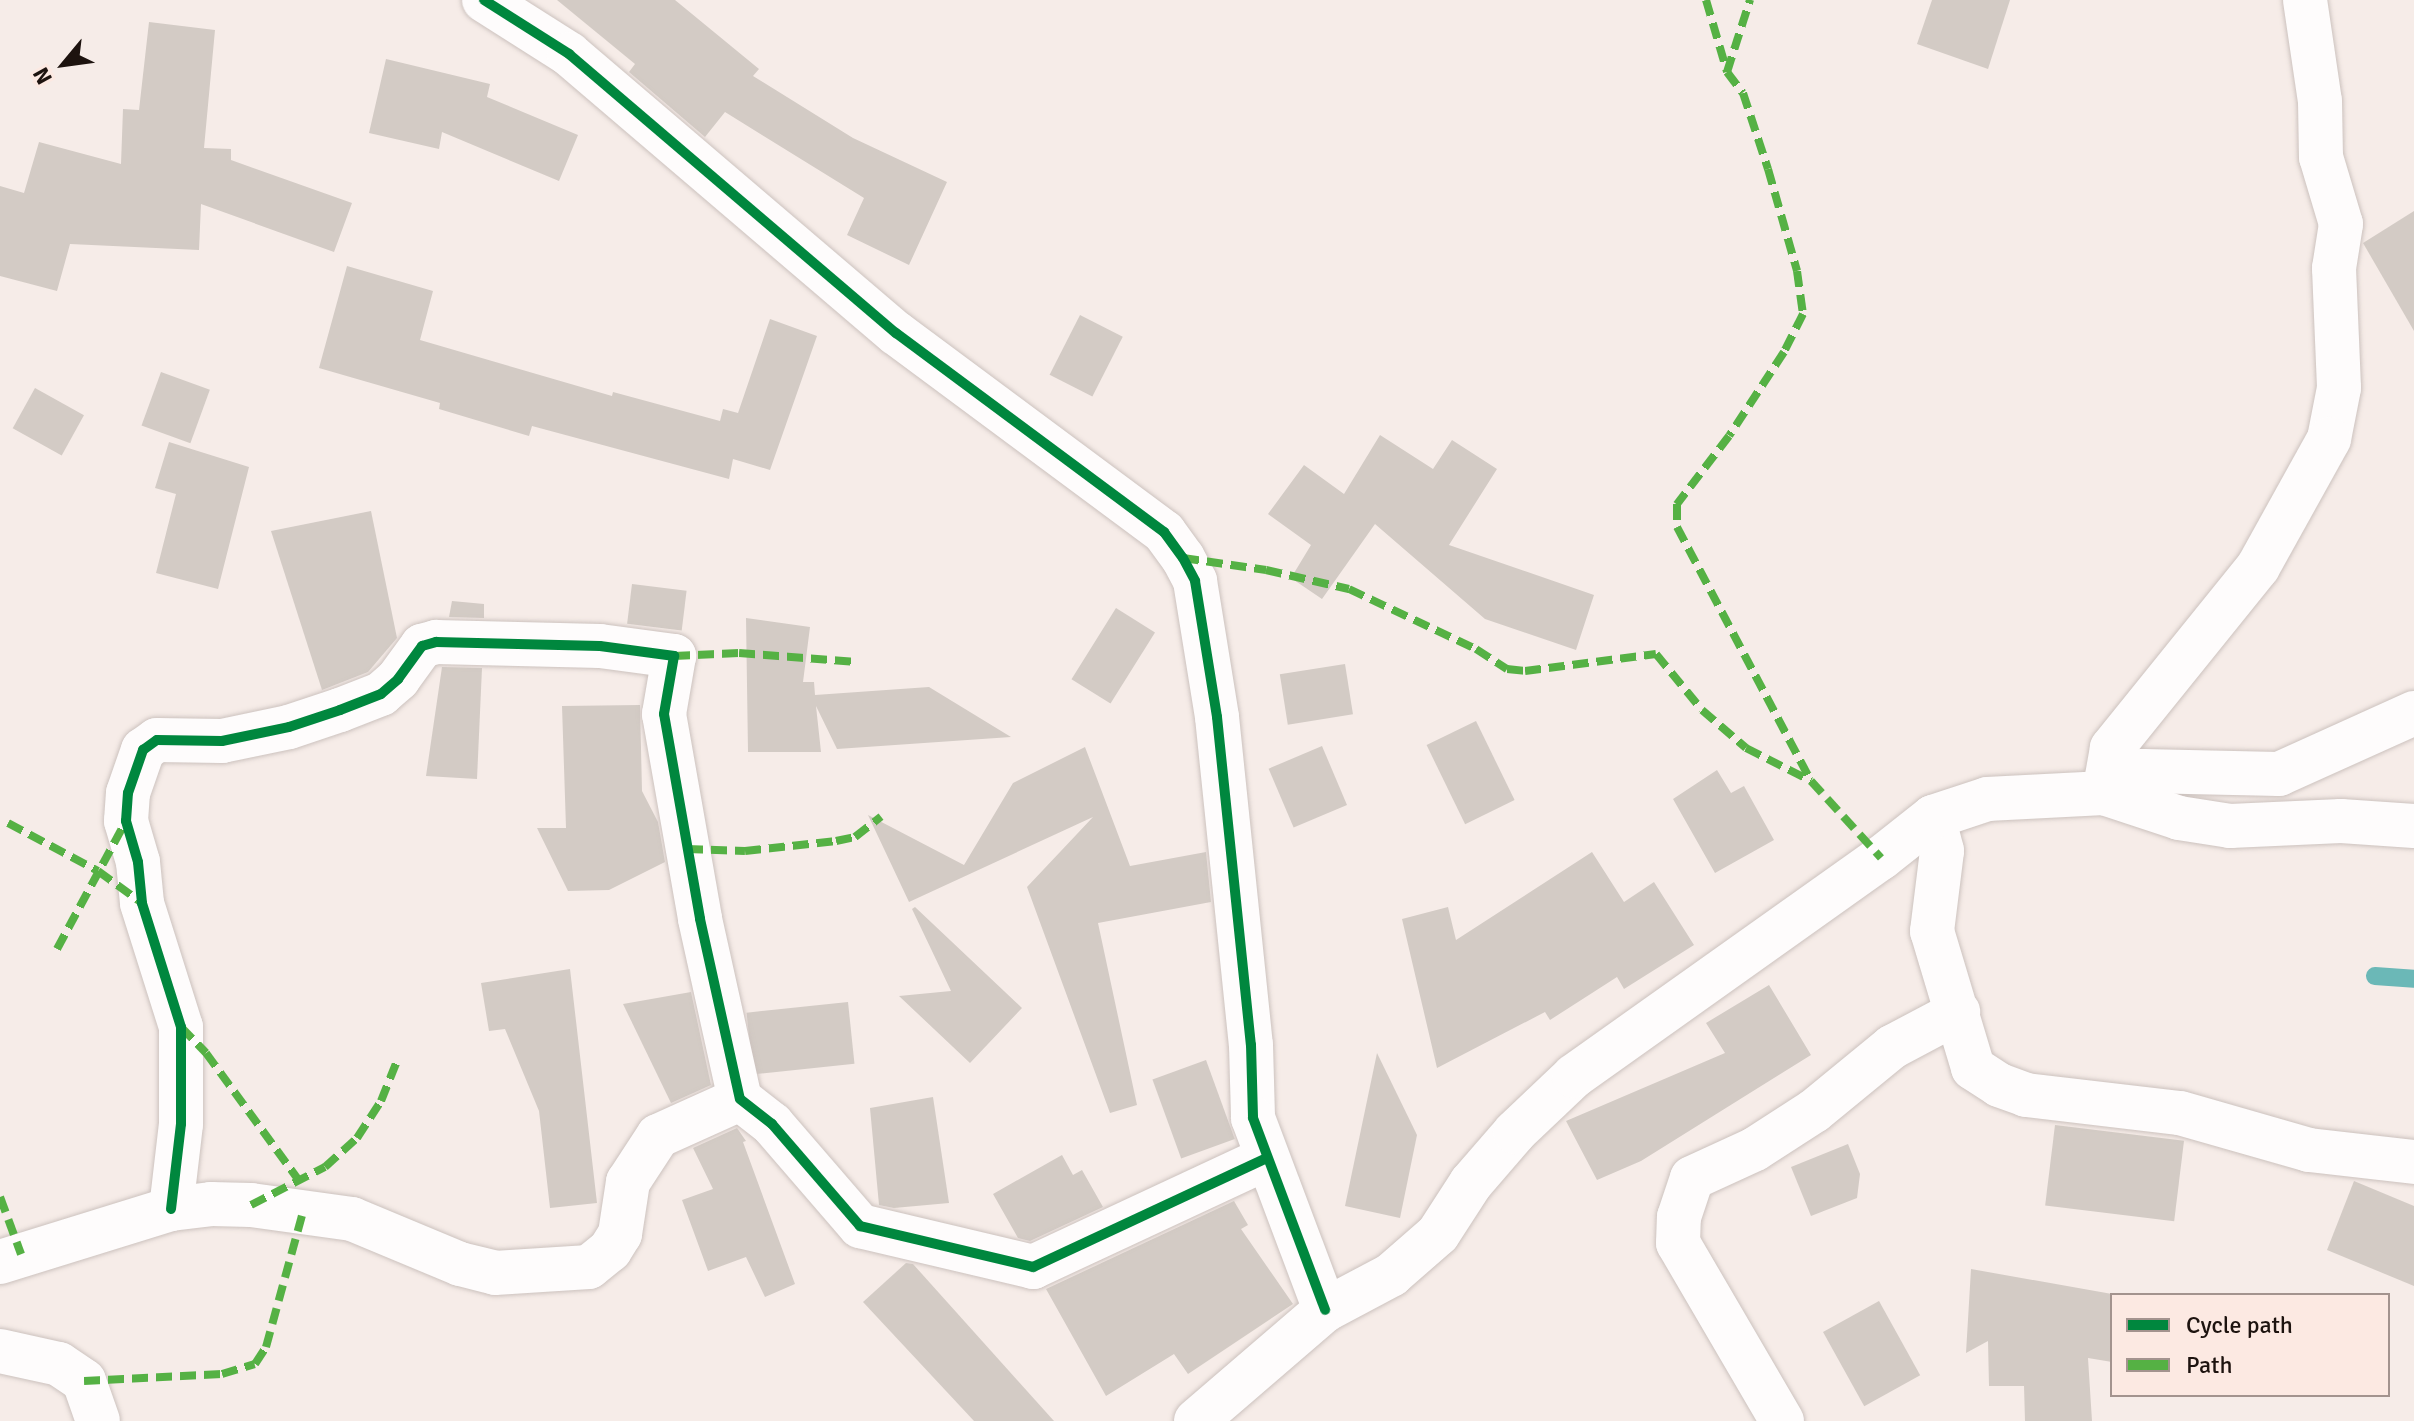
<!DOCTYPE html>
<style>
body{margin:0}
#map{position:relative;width:2414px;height:1421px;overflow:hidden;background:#f6ece8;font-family:Signika,sans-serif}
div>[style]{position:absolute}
.stream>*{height:18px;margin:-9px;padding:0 9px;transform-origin:9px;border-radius:9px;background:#6bb8b7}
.building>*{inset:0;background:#d3cbc5;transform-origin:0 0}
.roads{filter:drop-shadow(0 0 2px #ccc2be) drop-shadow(0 0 2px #ccc2be)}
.street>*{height:44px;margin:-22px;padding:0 22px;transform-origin:22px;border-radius:22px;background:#fefcfc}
.quiet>*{height:8px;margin-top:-4px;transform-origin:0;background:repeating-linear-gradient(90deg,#55b144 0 16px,transparent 0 24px)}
.cycleway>*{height:10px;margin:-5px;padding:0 5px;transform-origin:5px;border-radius:5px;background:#00873e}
span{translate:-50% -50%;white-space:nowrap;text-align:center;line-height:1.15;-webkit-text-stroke:8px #fce9e2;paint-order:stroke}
.legend{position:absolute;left:2110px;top:1293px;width:280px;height:104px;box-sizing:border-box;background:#fce9e2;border:2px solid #a3938e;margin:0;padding:10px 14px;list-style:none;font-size:24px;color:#1d130f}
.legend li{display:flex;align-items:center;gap:16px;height:40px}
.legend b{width:40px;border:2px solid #a3938e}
.north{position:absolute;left:24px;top:24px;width:80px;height:80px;-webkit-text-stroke:6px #fce9e2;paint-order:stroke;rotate:241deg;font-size:22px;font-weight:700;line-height:32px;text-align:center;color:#1d130f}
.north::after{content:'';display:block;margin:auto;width:28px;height:36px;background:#1d130f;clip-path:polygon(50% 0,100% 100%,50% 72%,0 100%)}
</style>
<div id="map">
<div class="stream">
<i style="left:2375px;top:976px;width:39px;rotate:4deg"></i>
</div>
<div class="building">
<i style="clip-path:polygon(557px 0,675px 0,759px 69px,753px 76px,853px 138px,947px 182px,909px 265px,847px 235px,864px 198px,725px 112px,705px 137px,629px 72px,635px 64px)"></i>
<i style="clip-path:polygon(1932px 0,2010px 0,1988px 69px,1917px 44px)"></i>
<i style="clip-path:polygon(149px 22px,215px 30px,204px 148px,231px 149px,231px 160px,352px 203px,334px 252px,201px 204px,199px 250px,70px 244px,57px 291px,0 276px,0 186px,24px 193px,39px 142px,121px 164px,123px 109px,139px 110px)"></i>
<i style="clip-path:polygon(386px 59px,490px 84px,487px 97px,578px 135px,559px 181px,442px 132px,439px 149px,369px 133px)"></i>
<i style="clip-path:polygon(2414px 211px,2414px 331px,2363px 243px)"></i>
<i style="clip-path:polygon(347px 266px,433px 291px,420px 340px,612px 396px,613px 392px,720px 421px,723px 409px,738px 413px,770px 319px,817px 336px,770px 470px,733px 459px,729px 479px,532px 426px,529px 436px,439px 409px,440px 403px,319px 368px)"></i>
<i style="left:1080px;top:315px;width:48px;height:67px;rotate:27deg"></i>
<i style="left:161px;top:372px;width:52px;height:57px;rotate:20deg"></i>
<i style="left:35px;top:388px;width:56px;height:46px;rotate:29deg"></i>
<i style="clip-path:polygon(1380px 435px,1433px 469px,1452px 440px,1497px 469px,1449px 545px,1594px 595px,1576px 650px,1485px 619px,1375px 524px,1322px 599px,1291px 578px,1311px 545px,1268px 514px,1304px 465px,1344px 494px)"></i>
<i style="clip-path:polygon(169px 442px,249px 467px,218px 589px,156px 573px,176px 494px,155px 488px)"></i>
<i style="clip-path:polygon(371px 511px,397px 638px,368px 672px,322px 690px,271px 531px)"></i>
<i style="left:632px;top:584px;width:55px;height:40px;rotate:7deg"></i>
<i style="clip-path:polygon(452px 601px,484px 604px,484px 618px,449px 617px)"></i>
<i style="left:1116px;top:608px;width:46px;height:84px;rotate:32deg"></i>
<i style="clip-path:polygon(746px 618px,810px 627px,803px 682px,814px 682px,815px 695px,929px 687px,1011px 737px,837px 749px,816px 706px,821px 752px,748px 752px)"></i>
<i style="left:1345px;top:664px;width:51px;height:66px;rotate:81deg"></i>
<i style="clip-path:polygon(442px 667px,482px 668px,477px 779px,426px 776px)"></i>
<i style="clip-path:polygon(640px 705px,642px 791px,658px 822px,665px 862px,609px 890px,568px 891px,537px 828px,566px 828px,562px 706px)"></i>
<i style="left:1476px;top:721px;width:88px;height:55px;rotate:64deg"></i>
<i style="left:1322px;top:746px;width:64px;height:58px;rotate:67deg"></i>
<i style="clip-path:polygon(1085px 747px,1130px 866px,1206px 852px,1211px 902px,1098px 923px,1137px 1105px,1110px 1113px,1027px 887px,1093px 817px,909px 902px,868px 815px,964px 865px,1013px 783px)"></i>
<i style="clip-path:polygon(1717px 770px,1731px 793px,1744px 786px,1774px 840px,1715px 873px,1673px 799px)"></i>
<i style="clip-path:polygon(1592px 852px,1624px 902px,1654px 882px,1694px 945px,1624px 989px,1617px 977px,1550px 1020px,1545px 1012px,1437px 1068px,1402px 919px,1448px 907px,1456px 940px)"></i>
<i style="clip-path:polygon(915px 907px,1022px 1008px,970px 1063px,899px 996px,951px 991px,912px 909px)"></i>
<i style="clip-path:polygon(570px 969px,597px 1203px,550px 1208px,539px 1111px,505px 1029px,489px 1031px,481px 983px)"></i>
<i style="clip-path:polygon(1769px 985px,1811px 1055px,1641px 1161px,1597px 1180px,1566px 1121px,1725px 1053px,1706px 1023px)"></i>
<i style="clip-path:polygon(691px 992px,711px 1085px,671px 1103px,623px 1004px)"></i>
<i style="left:848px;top:1002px;width:62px;height:102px;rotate:84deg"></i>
<i style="clip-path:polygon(1377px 1053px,1417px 1135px,1400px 1218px,1345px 1206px)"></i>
<i style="left:1206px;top:1060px;width:84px;height:57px;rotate:70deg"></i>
<i style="clip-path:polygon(933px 1097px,949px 1203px,894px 1208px,879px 1205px,870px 1108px)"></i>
<i style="left:2055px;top:1125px;width:130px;height:81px;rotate:7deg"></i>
<i style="clip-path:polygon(737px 1128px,746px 1141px,743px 1142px,795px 1284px,765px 1297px,746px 1257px,708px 1271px,682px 1200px,713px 1189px,693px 1148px)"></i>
<i style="clip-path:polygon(1848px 1144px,1860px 1174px,1857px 1198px,1811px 1216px,1791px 1167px)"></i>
<i style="clip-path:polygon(1062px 1155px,1073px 1175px,1082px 1170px,1103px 1207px,1030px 1241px,1018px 1238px,993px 1194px)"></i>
<i style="clip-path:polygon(2354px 1181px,2414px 1206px,2414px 1286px,2327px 1250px)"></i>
<i style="clip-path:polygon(1234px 1201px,1248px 1225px,1241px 1229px,1293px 1304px,1188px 1374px,1174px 1354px,1106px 1396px,1046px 1289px)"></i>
<i style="clip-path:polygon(906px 1263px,913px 1264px,1054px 1421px,974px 1421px,863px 1302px)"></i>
<i style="clip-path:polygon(1971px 1269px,2112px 1294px,2112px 1362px,2088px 1358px,2092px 1421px,2025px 1421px,2024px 1386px,1989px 1386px,1988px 1341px,1966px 1353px)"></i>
<i style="left:1879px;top:1301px;width:85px;height:64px;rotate:61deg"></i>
</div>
<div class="roads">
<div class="street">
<i style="left:484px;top:0;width:101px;rotate:32.4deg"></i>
<i style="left:569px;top:54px;width:430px;rotate:40.5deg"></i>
<i style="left:896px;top:333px;width:334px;rotate:36.6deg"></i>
<i style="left:1164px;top:532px;width:32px;rotate:54deg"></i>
<i style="left:1183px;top:558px;width:26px;rotate:62deg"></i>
<i style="left:1195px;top:581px;width:138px;rotate:80.8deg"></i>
<i style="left:1217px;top:717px;width:330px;rotate:84.1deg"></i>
<i style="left:1251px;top:1045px;width:73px;rotate:88.4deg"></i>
<i style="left:1253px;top:1118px;width:205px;rotate:69.4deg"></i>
<i style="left:2305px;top:0;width:102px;rotate:81.6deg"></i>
<i style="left:2320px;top:101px;width:56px;rotate:89deg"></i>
<i style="left:2321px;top:157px;width:70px;rotate:73.4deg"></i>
<i style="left:2341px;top:224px;width:45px;rotate:99deg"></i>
<i style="left:2334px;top:268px;width:120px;rotate:87.6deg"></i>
<i style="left:2339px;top:388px;width:52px;rotate:101.1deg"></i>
<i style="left:2329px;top:439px;width:146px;rotate:119deg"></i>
<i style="left:2258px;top:567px;width:233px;rotate:128.9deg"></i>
<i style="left:2112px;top:748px;width:46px;rotate:100.1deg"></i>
<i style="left:2104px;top:793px;width:79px;rotate:18.4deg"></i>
<i style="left:2179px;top:818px;width:52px;rotate:8.9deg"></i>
<i style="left:2230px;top:826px;width:111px;rotate:-2.6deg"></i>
<i style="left:2341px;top:821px;width:73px;rotate:3.9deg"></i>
<i style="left:1933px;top:817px;width:35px;rotate:75deg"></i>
<i style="left:1942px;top:851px;width:81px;rotate:97.1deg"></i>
<i style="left:1932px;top:931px;width:143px;rotate:73.3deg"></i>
<i style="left:1973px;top:1068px;width:31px;rotate:33deg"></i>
<i style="left:1999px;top:1085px;width:29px;rotate:20deg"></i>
<i style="left:2026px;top:1095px;width:155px;rotate:6.7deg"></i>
<i style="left:2180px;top:1113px;width:134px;rotate:16deg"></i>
<i style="left:2309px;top:1150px;width:106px;rotate:6.5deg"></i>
<i style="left:171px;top:1209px;width:86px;rotate:-83.3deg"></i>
<i style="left:181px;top:1124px;width:97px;rotate:-90deg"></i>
<i style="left:181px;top:1027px;width:130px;rotate:-107.5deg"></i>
<i style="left:142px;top:903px;width:41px;rotate:-95.6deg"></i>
<i style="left:138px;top:862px;width:43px;rotate:-106.3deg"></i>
<i style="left:126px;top:821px;width:28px;rotate:-86deg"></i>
<i style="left:128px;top:793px;width:46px;rotate:-70.8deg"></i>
<i style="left:143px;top:750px;width:17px;rotate:-36deg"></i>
<i style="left:157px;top:740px;width:65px;rotate:0.9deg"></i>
<i style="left:222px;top:741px;width:68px;rotate:-11.8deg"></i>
<i style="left:289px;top:727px;width:54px;rotate:-18.4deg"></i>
<i style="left:340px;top:710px;width:44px;rotate:-21.3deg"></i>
<i style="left:381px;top:694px;width:23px;rotate:-41deg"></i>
<i style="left:398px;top:679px;width:41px;rotate:-54deg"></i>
<i style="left:422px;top:646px;width:15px;rotate:-16deg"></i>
<i style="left:436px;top:642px;width:164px;rotate:1.4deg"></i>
<i style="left:600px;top:646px;width:75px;rotate:7.7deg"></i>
<i style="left:674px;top:656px;width:59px;rotate:99.8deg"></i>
<i style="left:664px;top:714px;width:208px;rotate:80deg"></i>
<i style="left:700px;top:919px;width:184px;rotate:77.5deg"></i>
<i style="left:740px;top:1099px;width:41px;rotate:38deg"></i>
<i style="left:772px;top:1124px;width:135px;rotate:49.2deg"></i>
<i style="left:860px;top:1226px;width:178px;rotate:13.3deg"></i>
<i style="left:1033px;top:1267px;width:258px;rotate:-25deg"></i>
<i style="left:0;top:1262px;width:179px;rotate:-17.2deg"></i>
<i style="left:171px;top:1209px;width:40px;rotate:-7.1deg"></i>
<i style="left:211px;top:1204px;width:40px;rotate:1.4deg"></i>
<i style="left:251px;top:1205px;width:102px;rotate:7.9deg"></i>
<i style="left:352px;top:1219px;width:117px;rotate:22.6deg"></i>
<i style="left:460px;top:1264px;width:36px;rotate:14deg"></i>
<i style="left:495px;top:1273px;width:94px;rotate:-3.7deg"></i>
<i style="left:589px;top:1267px;width:27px;rotate:-39deg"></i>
<i style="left:610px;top:1250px;width:19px;rotate:-58deg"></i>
<i style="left:620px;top:1234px;width:53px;rotate:-81.3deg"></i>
<i style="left:628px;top:1182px;width:55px;rotate:-56.9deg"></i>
<i style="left:658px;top:1136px;width:90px;rotate:-24.3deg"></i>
<i style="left:0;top:1351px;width:60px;rotate:12.4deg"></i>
<i style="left:59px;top:1364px;width:30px;rotate:34deg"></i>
<i style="left:84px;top:1381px;width:42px;rotate:70.7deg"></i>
<i style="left:1196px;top:1421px;width:170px;rotate:-40.7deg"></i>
<i style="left:1325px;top:1310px;width:75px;rotate:-27.9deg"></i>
<i style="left:1391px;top:1275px;width:62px;rotate:-41.1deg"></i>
<i style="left:1438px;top:1234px;width:61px;rotate:-57.1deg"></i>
<i style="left:1471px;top:1183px;width:67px;rotate:-49.2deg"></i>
<i style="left:1515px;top:1132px;width:81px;rotate:-43.5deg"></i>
<i style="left:1574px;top:1076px;width:377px;rotate:-35.4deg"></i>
<i style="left:1881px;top:858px;width:66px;rotate:-38.3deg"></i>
<i style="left:1933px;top:817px;width:57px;rotate:-18.4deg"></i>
<i style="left:1987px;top:799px;width:117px;rotate:-2.9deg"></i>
<i style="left:2104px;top:793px;width:45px;rotate:-29.4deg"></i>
<i style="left:2143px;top:771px;width:136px;rotate:1.3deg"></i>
<i style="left:2279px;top:774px;width:148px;rotate:-24.3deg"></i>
<i style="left:1782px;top:1421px;width:206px;rotate:-120.3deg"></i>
<i style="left:1678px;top:1243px;width:26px;rotate:-88deg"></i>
<i style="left:1679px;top:1217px;width:41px;rotate:-71.6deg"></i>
<i style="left:1692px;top:1178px;width:69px;rotate:-24.7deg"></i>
<i style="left:1755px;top:1149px;width:70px;rotate:-32.8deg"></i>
<i style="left:1814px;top:1111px;width:101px;rotate:-39.4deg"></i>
<i style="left:1892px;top:1047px;width:75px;rotate:-27.9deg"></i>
</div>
</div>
<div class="quiet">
<i style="left:1706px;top:0;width:75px;rotate:73.7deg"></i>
<i style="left:1727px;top:72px;width:26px;rotate:53deg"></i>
<i style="left:1743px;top:93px;width:80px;rotate:71.8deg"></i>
<i style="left:1768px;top:169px;width:106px;rotate:74.1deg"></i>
<i style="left:1797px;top:271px;width:43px;rotate:82.1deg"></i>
<i style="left:1803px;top:314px;width:42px;rotate:116.6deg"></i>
<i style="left:1784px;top:352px;width:100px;rotate:123.2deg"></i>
<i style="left:1729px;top:436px;width:86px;rotate:127.4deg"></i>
<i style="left:1677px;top:504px;width:23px;rotate:90deg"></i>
<i style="left:1677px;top:527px;width:287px;rotate:62.2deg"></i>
<i style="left:1727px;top:72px;width:76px;rotate:-72.3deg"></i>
<i style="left:1183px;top:558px;width:84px;rotate:8.2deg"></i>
<i style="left:1266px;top:570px;width:85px;rotate:12.9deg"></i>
<i style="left:1349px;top:589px;width:140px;rotate:25.3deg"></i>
<i style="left:1476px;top:649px;width:37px;rotate:33deg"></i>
<i style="left:1507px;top:669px;width:18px;rotate:6deg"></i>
<i style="left:1525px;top:671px;width:132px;rotate:-7.4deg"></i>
<i style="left:1656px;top:654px;width:72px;rotate:50.6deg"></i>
<i style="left:1702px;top:710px;width:58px;rotate:40.8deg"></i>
<i style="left:1746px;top:748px;width:73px;rotate:26.9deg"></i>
<i style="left:1811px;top:781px;width:104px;rotate:47.7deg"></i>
<i style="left:674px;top:656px;width:65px;rotate:-2.6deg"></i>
<i style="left:739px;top:653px;width:118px;rotate:4.4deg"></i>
<i style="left:8px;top:823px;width:102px;rotate:28.1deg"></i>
<i style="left:98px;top:871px;width:54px;rotate:36deg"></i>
<i style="left:687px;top:849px;width:58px;rotate:2deg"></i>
<i style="left:745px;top:851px;width:92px;rotate:-6.3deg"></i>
<i style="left:836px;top:841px;width:19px;rotate:-12deg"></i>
<i style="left:855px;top:837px;width:33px;rotate:-38deg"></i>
<i style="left:57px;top:949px;width:145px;rotate:-61.7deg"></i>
<i style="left:181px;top:1027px;width:36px;rotate:46deg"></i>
<i style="left:206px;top:1053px;width:156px;rotate:53.9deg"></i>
<i style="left:0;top:1197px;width:61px;rotate:69.8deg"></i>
<i style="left:251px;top:1205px;width:83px;rotate:-27.2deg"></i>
<i style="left:325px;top:1167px;width:43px;rotate:-42.2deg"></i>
<i style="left:357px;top:1138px;width:44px;rotate:-57deg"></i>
<i style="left:381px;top:1101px;width:43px;rotate:-68.2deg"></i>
<i style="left:84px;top:1381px;width:138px;rotate:-2.9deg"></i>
<i style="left:222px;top:1374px;width:34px;rotate:-17deg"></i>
<i style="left:255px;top:1364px;width:20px;rotate:-57deg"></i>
<i style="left:266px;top:1347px;width:140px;rotate:-74.7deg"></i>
</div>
<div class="cycleway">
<i style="left:484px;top:0;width:101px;rotate:32.4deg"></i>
<i style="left:569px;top:54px;width:430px;rotate:40.5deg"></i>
<i style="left:896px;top:333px;width:334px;rotate:36.6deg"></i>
<i style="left:1164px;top:532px;width:32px;rotate:54deg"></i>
<i style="left:1183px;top:558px;width:26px;rotate:62deg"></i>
<i style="left:1195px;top:581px;width:138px;rotate:80.8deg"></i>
<i style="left:1217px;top:717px;width:330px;rotate:84.1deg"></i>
<i style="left:1251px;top:1045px;width:73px;rotate:88.4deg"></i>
<i style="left:1253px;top:1118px;width:205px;rotate:69.4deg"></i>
<i style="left:171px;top:1209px;width:86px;rotate:-83.3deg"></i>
<i style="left:181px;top:1124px;width:97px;rotate:-90deg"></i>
<i style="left:181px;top:1027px;width:130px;rotate:-107.5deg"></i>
<i style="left:142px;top:903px;width:41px;rotate:-95.6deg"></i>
<i style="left:138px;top:862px;width:43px;rotate:-106.3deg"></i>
<i style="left:126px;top:821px;width:28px;rotate:-86deg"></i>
<i style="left:128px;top:793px;width:46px;rotate:-70.8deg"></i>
<i style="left:143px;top:750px;width:17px;rotate:-36deg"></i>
<i style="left:157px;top:740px;width:65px;rotate:0.9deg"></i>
<i style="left:222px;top:741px;width:68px;rotate:-11.8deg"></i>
<i style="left:289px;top:727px;width:54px;rotate:-18.4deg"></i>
<i style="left:340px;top:710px;width:44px;rotate:-21.3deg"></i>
<i style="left:381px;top:694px;width:23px;rotate:-41deg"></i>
<i style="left:398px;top:679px;width:41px;rotate:-54deg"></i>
<i style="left:422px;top:646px;width:15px;rotate:-16deg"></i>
<i style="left:436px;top:642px;width:164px;rotate:1.4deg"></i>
<i style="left:600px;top:646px;width:75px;rotate:7.7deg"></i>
<i style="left:674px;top:656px;width:59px;rotate:99.8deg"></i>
<i style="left:664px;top:714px;width:208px;rotate:80deg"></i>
<i style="left:700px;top:919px;width:184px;rotate:77.5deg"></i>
<i style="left:740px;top:1099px;width:41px;rotate:38deg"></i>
<i style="left:772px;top:1124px;width:135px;rotate:49.2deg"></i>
<i style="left:860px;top:1226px;width:178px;rotate:13.3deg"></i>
<i style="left:1033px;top:1267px;width:258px;rotate:-25deg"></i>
</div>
<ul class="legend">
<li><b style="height:10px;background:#00873e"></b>Cycle path</li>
<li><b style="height:10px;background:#55b144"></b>Path</li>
</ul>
<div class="north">N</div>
</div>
